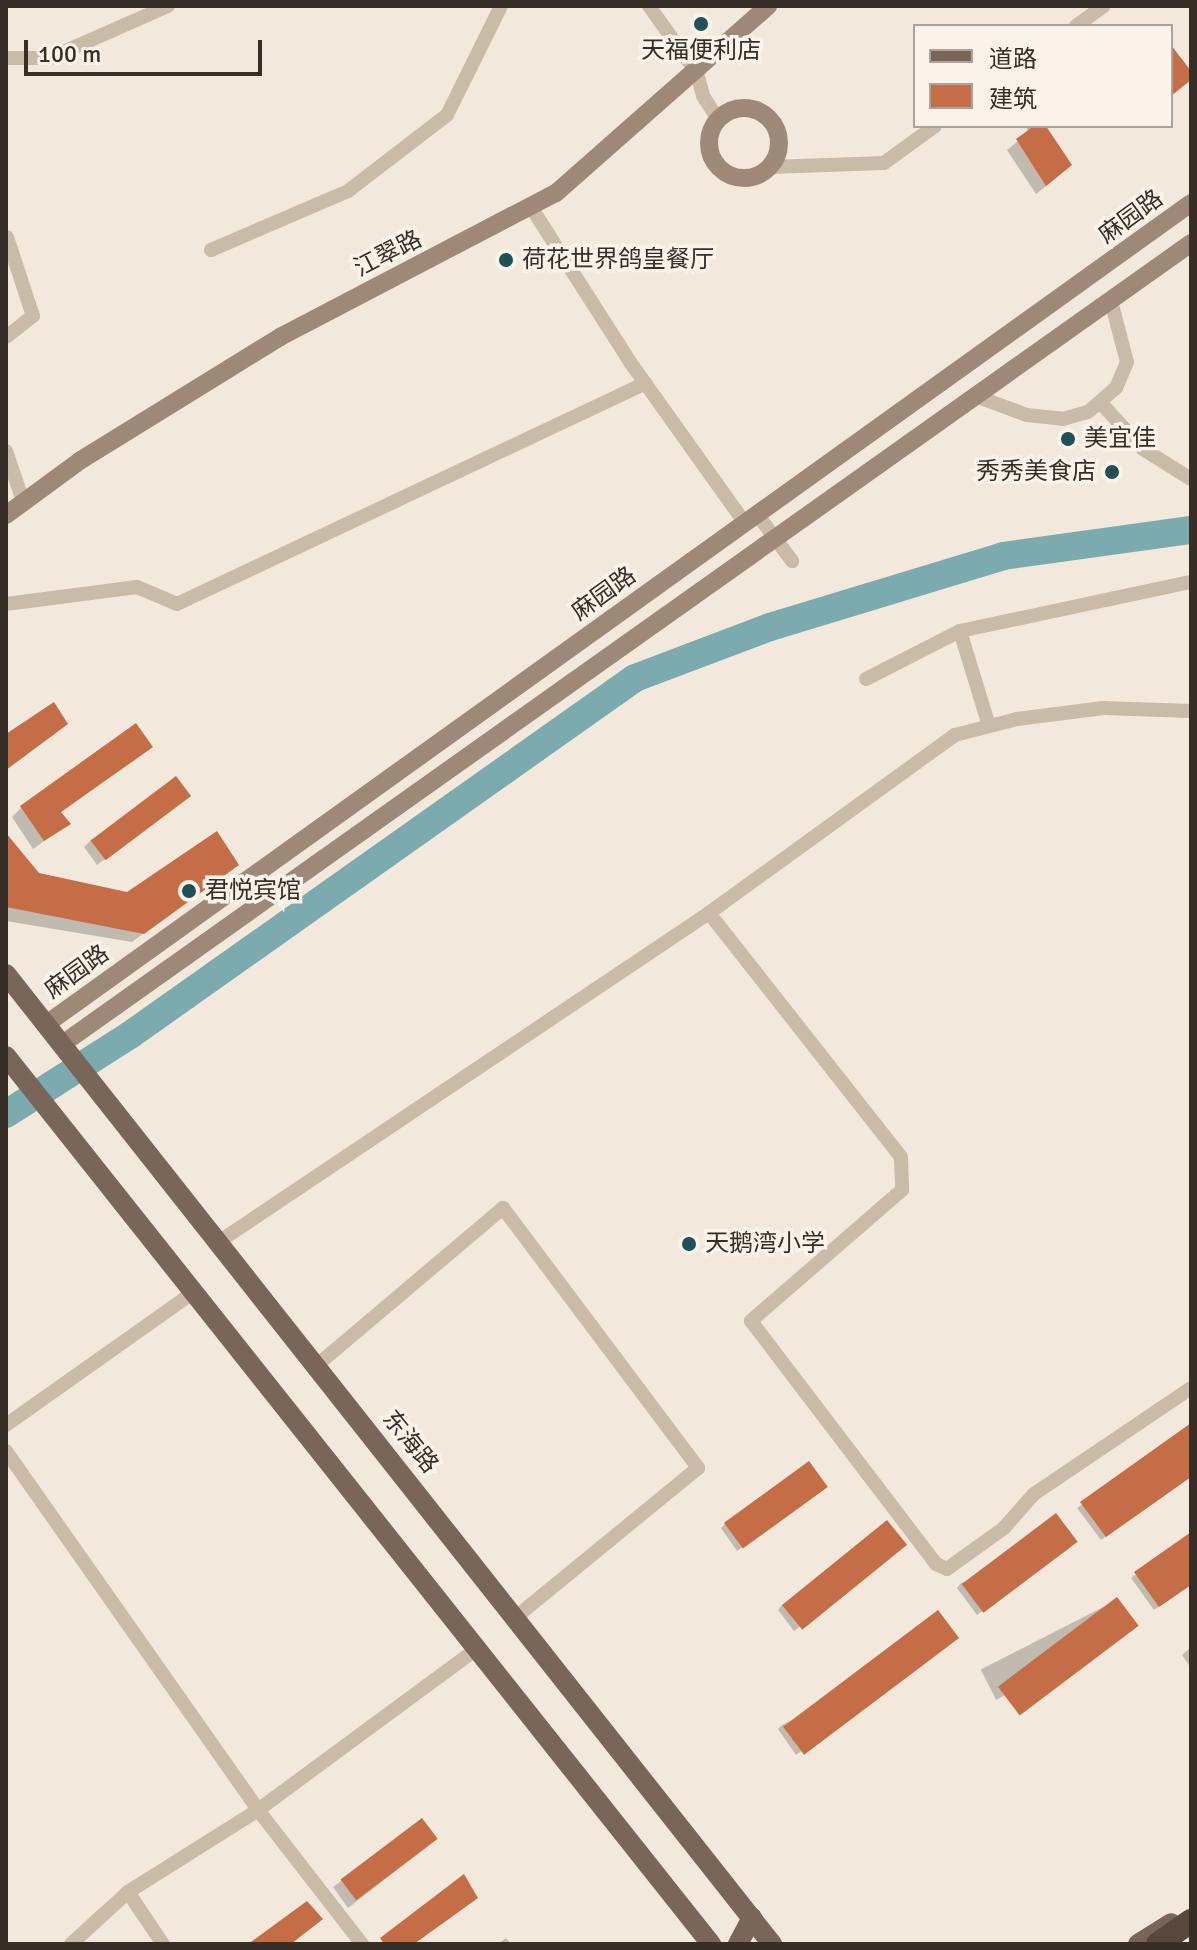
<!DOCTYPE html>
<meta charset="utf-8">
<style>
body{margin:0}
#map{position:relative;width:1197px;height:1950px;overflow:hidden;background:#f2e9dc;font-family:Signika,"Noto Sans SC",sans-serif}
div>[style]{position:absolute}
.shadow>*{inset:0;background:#0003;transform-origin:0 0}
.river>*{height:28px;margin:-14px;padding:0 14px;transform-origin:14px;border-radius:14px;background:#7baaaf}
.building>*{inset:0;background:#c56d47;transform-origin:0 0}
.street>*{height:14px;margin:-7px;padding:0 7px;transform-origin:7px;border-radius:7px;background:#cabaa8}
.secondary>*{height:18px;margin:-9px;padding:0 9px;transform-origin:9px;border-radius:9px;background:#9e8979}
.secondary>.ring{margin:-9px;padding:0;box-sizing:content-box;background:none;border:18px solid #9e8979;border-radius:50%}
.primary>*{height:20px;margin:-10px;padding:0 10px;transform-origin:10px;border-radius:10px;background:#796659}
.highway>*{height:24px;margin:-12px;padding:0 12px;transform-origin:12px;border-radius:12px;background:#58483f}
.dots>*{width:22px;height:22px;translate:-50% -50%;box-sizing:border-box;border:4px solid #faf3e9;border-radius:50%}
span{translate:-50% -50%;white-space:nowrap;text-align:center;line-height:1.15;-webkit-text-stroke:7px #faf3e9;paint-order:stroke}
.poi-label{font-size:24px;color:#372e28}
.left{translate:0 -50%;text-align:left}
.right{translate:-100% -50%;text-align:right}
.street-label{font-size:24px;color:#372e28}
.frame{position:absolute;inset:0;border:8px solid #372e28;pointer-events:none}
.legend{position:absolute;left:913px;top:24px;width:260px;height:104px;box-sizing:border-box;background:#faf3e9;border:2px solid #aca49c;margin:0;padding:10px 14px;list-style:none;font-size:24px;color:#372e28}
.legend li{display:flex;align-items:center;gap:16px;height:40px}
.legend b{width:40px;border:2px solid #aca49c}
.scale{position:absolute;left:24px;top:40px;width:238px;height:36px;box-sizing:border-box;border:4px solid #372e28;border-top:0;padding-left:10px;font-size:24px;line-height:28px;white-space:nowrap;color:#372e28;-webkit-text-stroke:6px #faf3e9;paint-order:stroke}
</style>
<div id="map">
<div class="shadow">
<i style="clip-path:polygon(1025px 126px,1044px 126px,1060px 175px,1036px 194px,1007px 150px,1029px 132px)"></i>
<i style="clip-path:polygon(151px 746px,60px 813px,68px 824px,33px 849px,12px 817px,22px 807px)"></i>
<i style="clip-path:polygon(188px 796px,97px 865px,84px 847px,91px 840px)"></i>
<i style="clip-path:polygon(6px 836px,38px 875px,128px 894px,236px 864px,132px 942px,6px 921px)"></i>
<i style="clip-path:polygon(1191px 1426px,1191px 1476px,1101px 1540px,1077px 1508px)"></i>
<i style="clip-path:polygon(821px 1491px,737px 1551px,721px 1528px,725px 1524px)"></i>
<i style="clip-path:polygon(1191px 1534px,1191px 1584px,1154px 1610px,1131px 1578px)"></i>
<i style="clip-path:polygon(1071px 1547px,977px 1615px,957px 1588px,961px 1583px)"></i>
<i style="clip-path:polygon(900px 1549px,794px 1631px,778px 1610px,782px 1605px)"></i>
<i style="left:1117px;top:1600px;width:34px;height:153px;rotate:63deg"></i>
<i style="clip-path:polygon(952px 1642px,796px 1755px,778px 1729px,782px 1725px)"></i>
<i style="clip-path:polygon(1191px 1647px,1191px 1668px,1182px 1655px)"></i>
<i style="clip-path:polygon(422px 1821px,428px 1846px,348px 1908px,333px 1887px)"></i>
<i style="clip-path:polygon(506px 1938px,511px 1944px,498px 1944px)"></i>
</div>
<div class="river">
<i style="left:6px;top:1114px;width:147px;rotate:-32.5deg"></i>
<i style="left:130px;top:1035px;width:618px;rotate:-35.26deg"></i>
<i style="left:635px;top:678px;width:144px;rotate:-20.7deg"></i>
<i style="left:770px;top:627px;width:244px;rotate:-16.9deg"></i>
<i style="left:1003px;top:556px;width:190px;rotate:-7.9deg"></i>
</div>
<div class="building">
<i style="clip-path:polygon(1171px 45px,1191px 71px,1191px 80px,1171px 96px)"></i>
<i style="clip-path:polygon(1034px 126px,1046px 126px,1072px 165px,1046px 186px,1016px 139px)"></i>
<i style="clip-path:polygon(54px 702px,68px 724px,6px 770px,6px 734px)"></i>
<i style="clip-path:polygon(136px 723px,153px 747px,61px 812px,71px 824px,44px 841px,20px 806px)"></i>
<i style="left:176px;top:776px;width:25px;height:107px;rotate:53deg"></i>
<i style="clip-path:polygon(217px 831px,239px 865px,144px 934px,6px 907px,6px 833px,39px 873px,127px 892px)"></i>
<i style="clip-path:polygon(1191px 1423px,1191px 1477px,1106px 1537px,1080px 1502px)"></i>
<i style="left:809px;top:1461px;width:32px;height:105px;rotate:54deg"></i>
<i style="left:1056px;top:1513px;width:36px;height:118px;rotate:53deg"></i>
<i style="left:887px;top:1520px;width:32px;height:135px;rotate:51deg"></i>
<i style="clip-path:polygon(1191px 1532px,1191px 1585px,1159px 1607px,1134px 1572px)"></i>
<i style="left:1117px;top:1597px;width:36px;height:149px;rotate:53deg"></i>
<i style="left:938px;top:1610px;width:35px;height:194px;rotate:53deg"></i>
<i style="left:422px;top:1818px;width:26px;height:102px;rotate:53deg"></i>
<i style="clip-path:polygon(464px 1874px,478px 1898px,414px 1944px,384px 1944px,380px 1938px)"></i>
<i style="clip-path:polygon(307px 1901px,323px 1919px,291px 1944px,248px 1944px)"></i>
</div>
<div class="street">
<i style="left:649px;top:6px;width:82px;rotate:54.4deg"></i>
<i style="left:697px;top:73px;width:24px;rotate:75deg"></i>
<i style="left:703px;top:96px;width:27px;rotate:57deg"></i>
<i style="left:1076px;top:26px;width:34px;rotate:-36deg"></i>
<i style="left:6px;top:58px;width:44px"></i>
<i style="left:50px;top:58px;width:129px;rotate:-23.8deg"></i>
<i style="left:770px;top:167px;width:114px;rotate:-2deg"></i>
<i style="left:884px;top:163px;width:63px;rotate:-36deg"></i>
<i style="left:531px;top:207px;width:184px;rotate:57.4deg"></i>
<i style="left:630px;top:362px;width:198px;rotate:54.5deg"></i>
<i style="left:211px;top:250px;width:149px;rotate:-23.3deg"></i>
<i style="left:348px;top:191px;width:125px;rotate:-37.5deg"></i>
<i style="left:447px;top:115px;width:122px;rotate:-63.6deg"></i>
<i style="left:6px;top:337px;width:34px;rotate:-38deg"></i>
<i style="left:33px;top:316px;width:83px;rotate:-108.2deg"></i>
<i style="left:978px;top:397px;width:52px;rotate:20.2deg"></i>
<i style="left:1027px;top:415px;width:36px;rotate:6deg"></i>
<i style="left:1063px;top:419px;width:26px;rotate:-16deg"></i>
<i style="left:1088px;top:412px;width:37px;rotate:-41deg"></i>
<i style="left:1116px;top:388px;width:28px;rotate:-67deg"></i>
<i style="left:1127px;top:362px;width:63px;rotate:-104.7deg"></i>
<i style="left:1100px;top:402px;width:64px;rotate:47.5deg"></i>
<i style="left:1143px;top:449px;width:57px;rotate:32deg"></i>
<i style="left:6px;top:451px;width:56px;rotate:71.2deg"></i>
<i style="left:757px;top:514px;width:59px;rotate:53.3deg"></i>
<i style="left:6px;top:604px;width:132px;rotate:-7.4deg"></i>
<i style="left:137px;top:587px;width:43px;rotate:23deg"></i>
<i style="left:177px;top:604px;width:518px;rotate:-25.23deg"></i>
<i style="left:960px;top:631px;width:99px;rotate:73deg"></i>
<i style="left:866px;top:679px;width:106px;rotate:-27.1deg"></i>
<i style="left:960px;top:631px;width:236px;rotate:-12deg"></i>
<i style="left:709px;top:913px;width:310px;rotate:51.8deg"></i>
<i style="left:901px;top:1157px;width:33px;rotate:88deg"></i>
<i style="left:902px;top:1190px;width:200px;rotate:139.1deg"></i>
<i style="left:751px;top:1321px;width:305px;rotate:52.7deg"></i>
<i style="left:936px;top:1564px;width:12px;rotate:24deg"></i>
<i style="left:947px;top:1569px;width:70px;rotate:-35.7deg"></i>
<i style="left:1004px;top:1528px;width:45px;rotate:-48.6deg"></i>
<i style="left:1034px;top:1494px;width:189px;rotate:-34deg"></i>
<i style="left:217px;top:1243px;width:592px;rotate:-33.85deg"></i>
<i style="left:709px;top:913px;width:304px;rotate:-35.9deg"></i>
<i style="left:955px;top:735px;width:64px;rotate:-14.5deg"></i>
<i style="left:1017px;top:719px;width:87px;rotate:-7.3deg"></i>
<i style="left:1103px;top:708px;width:88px;rotate:2deg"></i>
<i style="left:316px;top:1366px;width:245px;rotate:-40.2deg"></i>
<i style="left:503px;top:1208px;width:325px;rotate:53.1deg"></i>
<i style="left:698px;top:1468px;width:234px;rotate:140.7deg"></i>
<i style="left:6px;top:1425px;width:230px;rotate:-35.3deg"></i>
<i style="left:6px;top:1451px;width:439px;rotate:54.9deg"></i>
<i style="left:258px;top:1810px;width:170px;rotate:52.2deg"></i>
<i style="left:128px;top:1892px;width:63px;rotate:56.1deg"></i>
<i style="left:71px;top:1944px;width:77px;rotate:-42.4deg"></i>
<i style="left:128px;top:1892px;width:154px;rotate:-32.2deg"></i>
<i style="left:258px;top:1810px;width:270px;rotate:-36.4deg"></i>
</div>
<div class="secondary">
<i class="ring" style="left:709px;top:108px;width:52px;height:52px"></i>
<i style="left:6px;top:515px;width:93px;rotate:-36.3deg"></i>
<i style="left:81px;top:460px;width:234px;rotate:-31.7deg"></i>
<i style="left:280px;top:337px;width:311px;rotate:-27.6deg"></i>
<i style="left:556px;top:193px;width:283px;rotate:-41.4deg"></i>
<i style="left:45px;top:1025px;width:1410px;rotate:-35.65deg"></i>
<i style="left:61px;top:1045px;width:1386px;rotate:-35.36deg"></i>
</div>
<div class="primary">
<i style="left:6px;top:974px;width:1236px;rotate:51.7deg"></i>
<i style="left:6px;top:1056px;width:1134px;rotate:51.55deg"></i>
<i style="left:738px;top:1944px;width:30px;rotate:-62deg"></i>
<i style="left:1138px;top:1944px;width:39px;rotate:-32deg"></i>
</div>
<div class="highway">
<i style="left:1158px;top:1944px;width:40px;rotate:-34.9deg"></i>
</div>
<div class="dots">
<i style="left:701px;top:24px;background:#1e5158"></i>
<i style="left:506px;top:260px;background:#1e5158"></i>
<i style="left:1068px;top:439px;background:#1e5158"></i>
<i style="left:1112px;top:472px;background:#1e5158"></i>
<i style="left:189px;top:891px;background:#1e5158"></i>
<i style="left:689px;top:1244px;background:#1e5158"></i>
</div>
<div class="poi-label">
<span style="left:701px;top:51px">天福便利店</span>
<span class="left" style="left:522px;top:260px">荷花世界鸽皇餐厅</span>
<span class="left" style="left:1084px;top:439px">美宜佳</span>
<span class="right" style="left:1096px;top:472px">秀秀美食店</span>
<span class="left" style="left:205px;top:891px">君悦宾馆</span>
<span class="left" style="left:705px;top:1244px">天鹅湾小学</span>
</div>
<div class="street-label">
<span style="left:1131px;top:217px;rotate:-36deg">麻园路</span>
<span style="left:388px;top:254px;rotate:-27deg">江翠路</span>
<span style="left:604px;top:594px;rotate:-36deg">麻园路</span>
<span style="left:77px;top:972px;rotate:-36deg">麻园路</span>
<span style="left:410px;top:1442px;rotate:51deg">东海路</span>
</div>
<div class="frame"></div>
<ul class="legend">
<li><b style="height:10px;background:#796659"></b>道路</li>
<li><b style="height:22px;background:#c56d47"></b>建筑</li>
</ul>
<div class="scale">100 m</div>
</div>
